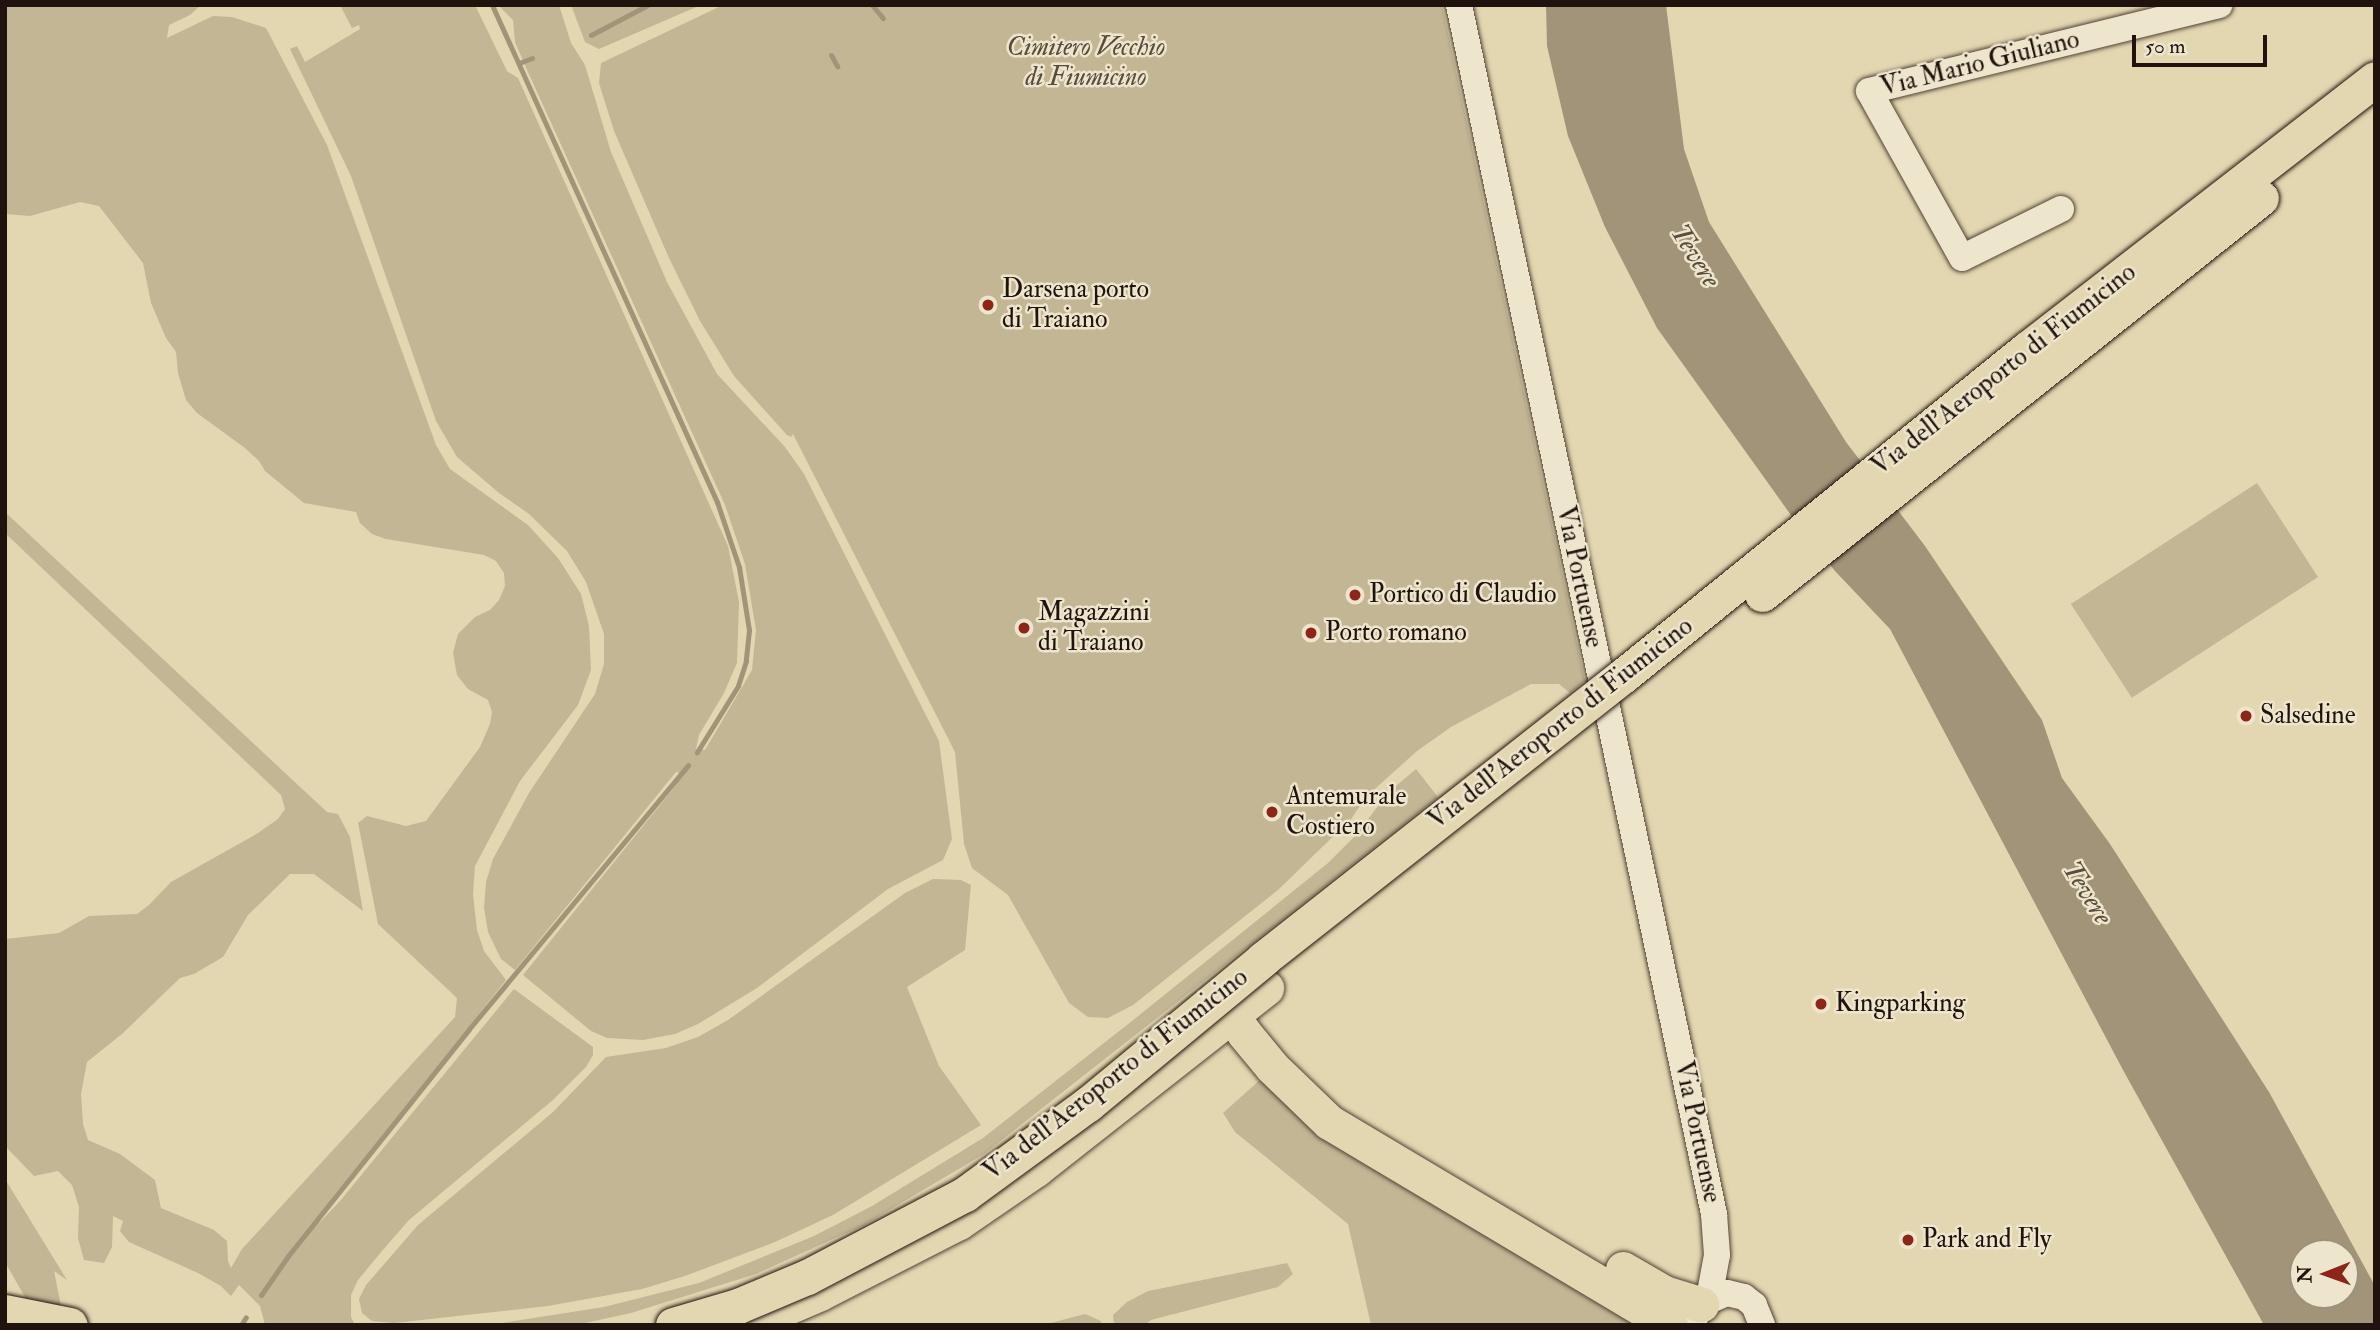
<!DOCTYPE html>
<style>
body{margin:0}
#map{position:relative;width:2380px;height:1330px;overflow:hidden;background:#e3d7b1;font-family:"IM FELL Double Pica",serif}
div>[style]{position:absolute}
.green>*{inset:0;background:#c2b695;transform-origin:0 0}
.water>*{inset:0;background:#a19479}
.stream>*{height:5px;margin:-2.5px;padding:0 2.5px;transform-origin:2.5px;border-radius:2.5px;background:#a19479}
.roads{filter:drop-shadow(0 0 2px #514436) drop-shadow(0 0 2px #514436)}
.minor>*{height:26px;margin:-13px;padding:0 13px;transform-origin:13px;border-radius:13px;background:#ede5cc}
.major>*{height:35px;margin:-17.5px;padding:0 17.5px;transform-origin:17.5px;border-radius:17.5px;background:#e3d7b1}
.bridges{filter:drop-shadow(0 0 2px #20130d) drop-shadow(0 0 2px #20130d)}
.major-bridge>*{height:35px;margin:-17.5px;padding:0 17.5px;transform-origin:17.5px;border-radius:17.5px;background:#e3d7b1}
.dots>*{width:19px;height:19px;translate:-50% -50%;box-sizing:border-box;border:4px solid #ede5cc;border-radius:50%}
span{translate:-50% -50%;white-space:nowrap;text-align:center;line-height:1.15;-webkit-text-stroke:5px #ede5cc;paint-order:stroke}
.park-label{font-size:26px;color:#594c3d;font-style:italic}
.street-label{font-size:26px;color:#20130d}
.poi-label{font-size:26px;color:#20130d}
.left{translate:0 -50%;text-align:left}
.water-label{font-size:28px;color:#5a4d3e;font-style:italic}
.frame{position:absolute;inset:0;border:7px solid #20130d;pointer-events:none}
.north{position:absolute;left:2289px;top:1239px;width:70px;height:70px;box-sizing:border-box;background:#ede5cc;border:2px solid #9b9180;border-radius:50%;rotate:269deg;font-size:19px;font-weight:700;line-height:28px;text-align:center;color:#20130d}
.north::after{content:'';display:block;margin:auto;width:24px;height:32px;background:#8f2418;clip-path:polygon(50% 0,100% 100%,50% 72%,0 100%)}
.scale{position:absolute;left:2132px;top:35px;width:135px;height:32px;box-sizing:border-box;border:4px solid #20130d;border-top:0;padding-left:9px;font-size:21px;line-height:24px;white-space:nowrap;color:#20130d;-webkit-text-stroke:5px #ede5cc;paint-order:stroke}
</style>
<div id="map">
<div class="green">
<i style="clip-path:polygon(5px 5px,201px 5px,190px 15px,169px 25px,167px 38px,213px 16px,232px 17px,266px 28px,327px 145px,436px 445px,450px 469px,528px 525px,558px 558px,581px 594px,589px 626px,591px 670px,578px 705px,520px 781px,475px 866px,473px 894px,477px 930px,484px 951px,506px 980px,327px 1205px,319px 1223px,340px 1201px,514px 989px,593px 1047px,593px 1055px,586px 1067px,553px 1100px,409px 1220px,382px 1251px,358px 1280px,351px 1295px,351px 1317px,355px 1325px,265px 1325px,260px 1306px,239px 1285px,231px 1296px,221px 1286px,198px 1273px,129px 1242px,120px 1231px,123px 1221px,113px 1216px,112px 1247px,104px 1263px,84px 1260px,78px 1238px,79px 1207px,72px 1185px,58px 1171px,34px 1176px,5px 1146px,5px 939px,59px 933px,89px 916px,137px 914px,149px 905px,171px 882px,258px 833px,278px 819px,285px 809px,281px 795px,5px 533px,5px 512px,327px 812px,338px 814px,350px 837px,363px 911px,314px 874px,290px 874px,248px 915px,223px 957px,194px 974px,180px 978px,122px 1034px,87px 1062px,81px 1094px,83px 1124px,88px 1140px,120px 1154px,155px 1180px,161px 1208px,214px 1230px,227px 1241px,228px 1261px,231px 1268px,242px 1249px,455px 1017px,457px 998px,378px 924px,358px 823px,367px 816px,406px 826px,426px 821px,480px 747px,490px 724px,492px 712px,488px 700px,468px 689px,457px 675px,453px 653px,458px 634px,475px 617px,490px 610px,499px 600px,505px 586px,504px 573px,496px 561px,484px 555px,386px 539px,372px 534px,360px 523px,356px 512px,304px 503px,265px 471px,259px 461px,245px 448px,197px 413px,186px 400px,178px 373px,176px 352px,166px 338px,151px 303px,143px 263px,99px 206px,80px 202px,30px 216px,5px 214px)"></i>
<i style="clip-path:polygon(340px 5px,475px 5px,507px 71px,518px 78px,728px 546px,739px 602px,737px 663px,724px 693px,699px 735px,696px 749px,705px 750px,752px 670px,756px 630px,745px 564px,725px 505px,527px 70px,515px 42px,513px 20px,498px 5px,559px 5px,571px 43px,585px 65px,611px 152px,667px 282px,717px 374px,785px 447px,804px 474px,939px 741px,952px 839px,943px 860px,888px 889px,757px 988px,698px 1024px,675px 1034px,643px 1040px,607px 1038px,591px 1031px,523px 975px,676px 785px,679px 773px,676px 772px,515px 970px,501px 959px,488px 932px,484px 908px,486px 882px,493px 859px,529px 793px,595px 694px,604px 664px,604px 634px,586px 582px,567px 551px,529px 514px,499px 493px,457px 457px,436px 421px,351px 176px,290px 49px,297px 46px,305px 62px,360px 29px,359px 25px,352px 28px)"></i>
<i style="clip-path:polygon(571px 5px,701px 5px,599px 49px,585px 42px)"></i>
<i style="clip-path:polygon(723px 5px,1442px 5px,1585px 681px,1570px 693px,1559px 684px,1531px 684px,1451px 727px,1417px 751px,1366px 797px,1351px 819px,1278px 890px,1133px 1005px,1108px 1018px,1088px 1017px,1069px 1003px,1008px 895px,972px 868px,964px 844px,955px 752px,793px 434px,791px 437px,787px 435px,734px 376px,700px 321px,669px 258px,614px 131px,599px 83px,601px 63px)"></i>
<i style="left:2257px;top:483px;width:112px;height:222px;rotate:57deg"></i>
<i style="clip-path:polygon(1416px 769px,1438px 797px,984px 1154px,864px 1225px,756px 1274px,631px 1313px,576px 1325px,489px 1325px,604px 1307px,699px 1283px,814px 1236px,872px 1206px,983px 1138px,1132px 1021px,1328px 863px,1354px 837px,1389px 792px)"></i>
<i style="clip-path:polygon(933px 879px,961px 880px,971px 885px,965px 950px,907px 987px,939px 1066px,981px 1125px,833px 1215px,775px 1242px,685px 1276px,642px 1289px,548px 1306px,394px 1323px,372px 1321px,362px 1313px,359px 1299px,366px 1285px,418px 1225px,553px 1112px,606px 1057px,666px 1048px,698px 1037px,728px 1020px,905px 893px)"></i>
<i style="clip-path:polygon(1262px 1078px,1644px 1325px,1371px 1325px,1348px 1224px,1235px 1132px,1223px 1113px)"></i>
<i style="clip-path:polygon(5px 1179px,67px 1280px,54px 1271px,61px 1306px,26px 1299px,5px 1262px)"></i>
<i style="clip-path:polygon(1287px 1263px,1293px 1274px,1278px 1287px,1151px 1320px,1145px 1325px,1114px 1325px,1113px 1315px,1127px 1302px,1148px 1291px)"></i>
<i style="clip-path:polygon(1085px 1314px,1101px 1321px,1102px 1325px,1043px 1325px)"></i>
</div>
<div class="water">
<i style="clip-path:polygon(evenodd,1546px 5px,1666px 5px,1684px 149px,1709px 222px,1846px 442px,1925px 546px,2042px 720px,2062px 778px,2110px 844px,2269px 1092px,2375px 1286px,2375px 1325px,2264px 1325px,2123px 1070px,1890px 629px,1835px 571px,1793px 518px,1657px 328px,1605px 227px,1568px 136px,1547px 46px,1546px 5px,2303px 1253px,2345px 1253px,2345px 1295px,2303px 1295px,2303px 1253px)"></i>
</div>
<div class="stream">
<i style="left:492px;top:5px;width:546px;rotate:65.64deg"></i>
<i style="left:717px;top:502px;width:69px;rotate:71.3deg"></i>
<i style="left:739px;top:567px;width:64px;rotate:81deg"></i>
<i style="left:749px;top:630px;width:31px;rotate:96deg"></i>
<i style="left:746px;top:661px;width:26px;rotate:108deg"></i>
<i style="left:738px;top:686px;width:78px;rotate:121.8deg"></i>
<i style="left:872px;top:5px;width:17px;rotate:50deg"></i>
<i style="left:591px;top:35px;width:64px;rotate:-27.8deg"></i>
<i style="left:831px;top:55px;width:13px;rotate:61deg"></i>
<i style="left:519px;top:63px;width:14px;rotate:-21deg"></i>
<i style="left:261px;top:1295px;width:47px;rotate:-55.3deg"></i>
<i style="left:288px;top:1256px;width:290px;rotate:-51.4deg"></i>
<i style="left:469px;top:1029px;width:343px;rotate:-50.3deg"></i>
<i style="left:241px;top:1325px;width:9px;rotate:-58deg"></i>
</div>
<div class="roads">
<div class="minor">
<i style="left:1459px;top:5px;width:1236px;rotate:78.09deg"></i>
<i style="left:1714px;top:1214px;width:41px;rotate:85.8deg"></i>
<i style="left:1717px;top:1255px;width:44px;rotate:100.5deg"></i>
<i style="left:2061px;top:209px;width:110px;rotate:153.7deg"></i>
<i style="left:1962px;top:258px;width:191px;rotate:-119.1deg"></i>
<i style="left:1869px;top:91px;width:361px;rotate:-13.8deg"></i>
<i style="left:1692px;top:1325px;width:23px;rotate:-67deg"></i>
<i style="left:1701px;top:1304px;width:28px;rotate:-23deg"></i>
<i style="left:1727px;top:1293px;width:17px;rotate:13deg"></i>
<i style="left:1744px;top:1297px;width:13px;rotate:39deg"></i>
<i style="left:1754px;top:1305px;width:22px;rotate:68deg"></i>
</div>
<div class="major">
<i style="left:1236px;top:994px;width:6px;rotate:121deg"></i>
<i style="left:1233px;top:999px;width:17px;rotate:90deg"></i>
<i style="left:1233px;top:1016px;width:20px;rotate:57deg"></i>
<i style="left:1244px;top:1033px;width:44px;rotate:50.5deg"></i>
<i style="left:1272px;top:1067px;width:79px;rotate:44deg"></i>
<i style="left:1329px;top:1122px;width:397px;rotate:30.8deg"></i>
<i style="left:1623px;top:1269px;width:48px;rotate:30.3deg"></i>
<i style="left:1664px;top:1293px;width:39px;rotate:17deg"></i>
<i style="left:746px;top:1325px;width:81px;rotate:-23.4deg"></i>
<i style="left:820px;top:1293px;width:156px;rotate:-27.1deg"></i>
<i style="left:959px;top:1222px;width:93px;rotate:-34.5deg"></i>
<i style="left:1036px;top:1169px;width:293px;rotate:-38.2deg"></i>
</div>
</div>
<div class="bridges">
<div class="major-bridge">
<i style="left:1762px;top:594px;width:637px;rotate:-38.44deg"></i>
<i style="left:5px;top:1312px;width:66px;rotate:11.3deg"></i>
<i style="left:673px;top:1325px;width:68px;rotate:-16.3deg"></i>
<i style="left:738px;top:1306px;width:75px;rotate:-22.8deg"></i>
<i style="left:807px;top:1277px;width:178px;rotate:-27.7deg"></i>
<i style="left:965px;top:1194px;width:152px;rotate:-36.2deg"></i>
<i style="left:1088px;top:1104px;width:227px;rotate:-39.6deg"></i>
<i style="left:1263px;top:959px;width:459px;rotate:-38.2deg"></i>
<i style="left:1624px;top:675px;width:518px;rotate:-38.97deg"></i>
<i style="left:2027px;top:349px;width:440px;rotate:-37.8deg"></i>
</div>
</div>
<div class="dots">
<i style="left:988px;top:305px;background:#8f2418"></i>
<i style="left:1355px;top:595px;background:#8f2418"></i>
<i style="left:1024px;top:628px;background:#8f2418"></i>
<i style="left:1311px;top:633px;background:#8f2418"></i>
<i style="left:2246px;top:716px;background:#8f2418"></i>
<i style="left:1272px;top:812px;background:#8f2418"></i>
<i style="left:1821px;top:1004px;background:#8f2418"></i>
<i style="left:1908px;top:1240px;background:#8f2418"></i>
</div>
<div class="park-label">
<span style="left:1086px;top:63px">Cimitero Vecchio<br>di Fiumicino</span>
</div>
<div class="street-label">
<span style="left:1980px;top:64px;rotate:-14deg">Via Mario Giuliano</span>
<span style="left:2004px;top:370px;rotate:-38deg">Via dell'Aeroporto di Fiumicino</span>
<span style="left:1579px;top:577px;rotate:78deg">Via Portuense</span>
<span style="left:1561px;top:724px;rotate:-38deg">Via dell'Aeroporto di Fiumicino</span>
<span style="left:1116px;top:1075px;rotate:-38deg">Via dell'Aeroporto di Fiumicino</span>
<span style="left:1697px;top:1132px;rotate:78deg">Via Portuense</span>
</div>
<div class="poi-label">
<span class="left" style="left:1002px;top:305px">Darsena porto<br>di Traiano</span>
<span class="left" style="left:1369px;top:595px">Portico di Claudio</span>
<span class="left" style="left:1038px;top:628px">Magazzini<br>di Traiano</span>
<span class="left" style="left:1325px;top:633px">Porto romano</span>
<span class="left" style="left:2260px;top:716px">Salsedine</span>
<span class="left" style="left:1286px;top:812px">Antemurale<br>Costiero</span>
<span class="left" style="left:1835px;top:1004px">Kingparking</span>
<span class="left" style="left:1922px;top:1240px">Park and Fly</span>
</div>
<div class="water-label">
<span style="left:1695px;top:256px;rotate:58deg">Tevere</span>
<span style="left:2087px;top:893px;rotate:58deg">Tevere</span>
</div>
<div class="frame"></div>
<div class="north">N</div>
<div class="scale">50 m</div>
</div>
